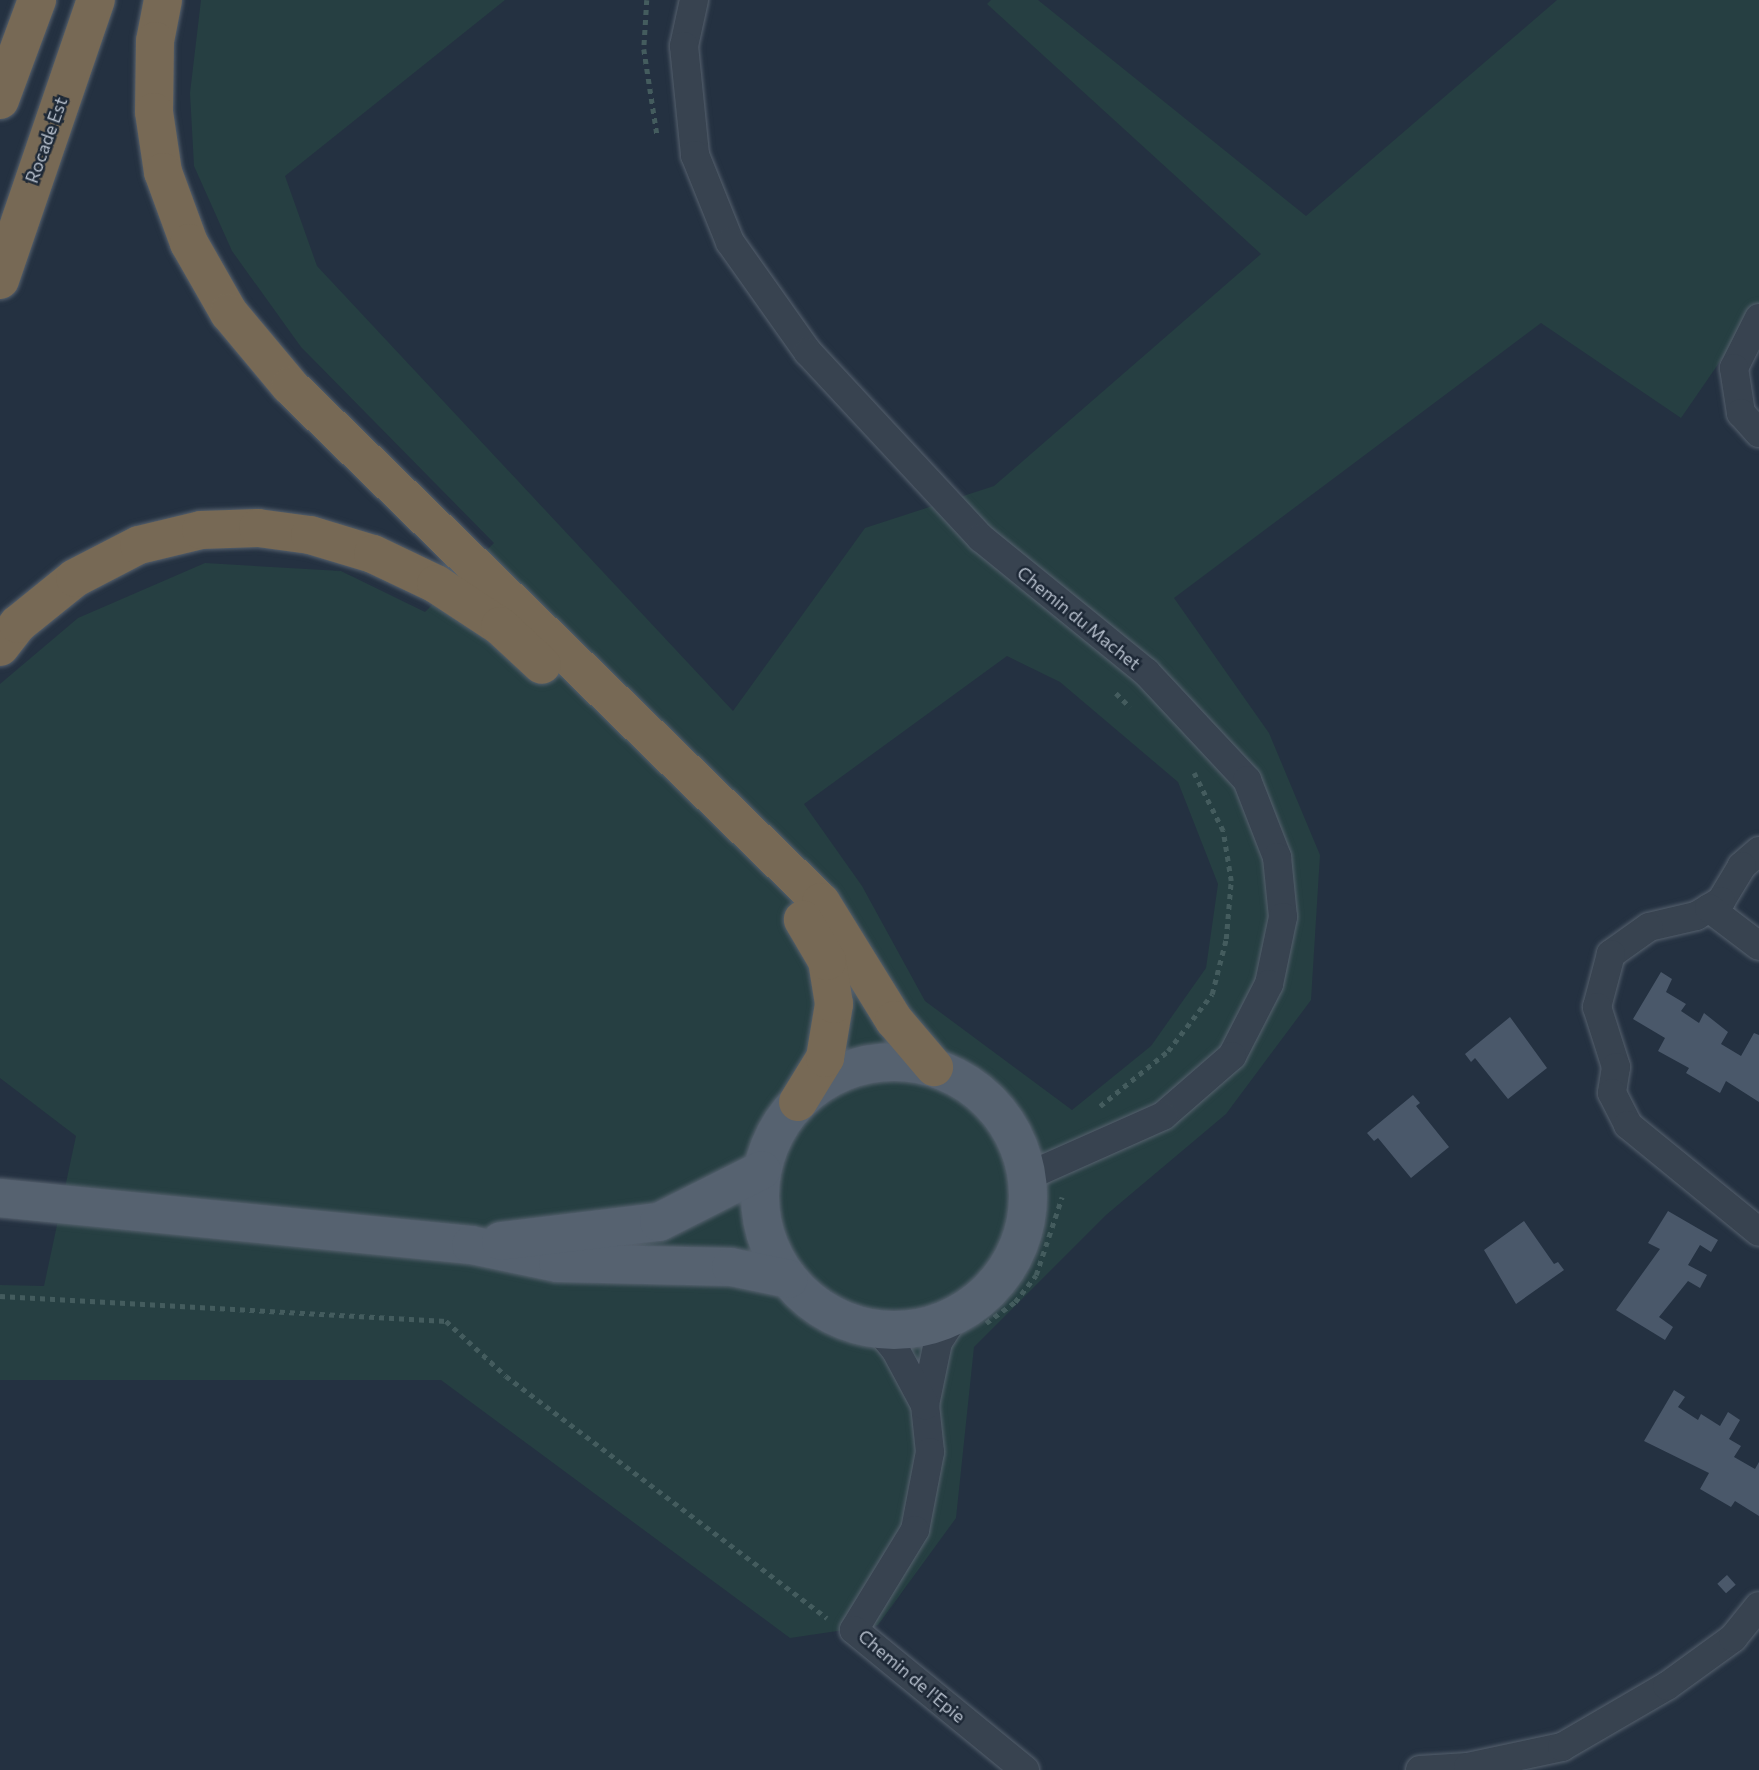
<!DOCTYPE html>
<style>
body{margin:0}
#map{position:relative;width:1759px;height:1770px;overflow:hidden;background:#243141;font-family:Commissioner,sans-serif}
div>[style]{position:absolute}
.green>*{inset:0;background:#263f42}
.building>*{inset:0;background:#4a586a;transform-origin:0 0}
.path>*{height:4.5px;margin-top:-2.25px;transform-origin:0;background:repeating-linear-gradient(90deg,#445c5e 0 5px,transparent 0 10px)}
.roads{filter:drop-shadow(0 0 2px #56616e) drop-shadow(0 0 2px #56616e)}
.street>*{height:28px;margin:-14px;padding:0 14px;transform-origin:14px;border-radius:14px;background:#384350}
.primary>*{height:38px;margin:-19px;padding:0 19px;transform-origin:19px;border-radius:19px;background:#566270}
.primary>.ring{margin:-19px;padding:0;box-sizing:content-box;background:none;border:38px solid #566270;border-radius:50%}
.highway>*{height:38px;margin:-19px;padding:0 19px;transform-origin:19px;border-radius:19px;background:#776955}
span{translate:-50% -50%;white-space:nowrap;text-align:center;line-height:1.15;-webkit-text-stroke:5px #1d2836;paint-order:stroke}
.street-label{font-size:18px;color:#b5becb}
</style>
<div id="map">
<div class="green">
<i style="clip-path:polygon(evenodd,201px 0,505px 0,285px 176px,317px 266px,733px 711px,865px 528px,994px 486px,1261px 254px,987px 4px,991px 0,1038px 0,1306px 216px,1557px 0,1759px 0,1759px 305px,1681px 418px,1541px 323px,1174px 598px,1269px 733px,1320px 855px,1311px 1000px,1226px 1114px,1106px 1215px,974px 1347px,956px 1518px,878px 1625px,790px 1638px,441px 1380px,0 1380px,0 1285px,44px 1286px,76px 1136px,0 1078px,0 684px,78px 618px,205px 563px,341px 571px,425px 612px,494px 543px,301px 347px,232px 251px,194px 166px,190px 93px,201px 0,1007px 656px,1060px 682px,1178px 782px,1218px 884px,1206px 968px,1151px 1046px,1072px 1110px,925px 1001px,862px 886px,804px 804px,1007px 656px)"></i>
</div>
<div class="building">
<i style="clip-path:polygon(1661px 972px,1672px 979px,1666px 992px,1686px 1004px,1681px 1011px,1699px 1023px,1704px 1013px,1728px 1032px,1721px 1044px,1741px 1056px,1754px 1033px,1759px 1035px,1759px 1102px,1726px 1081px,1720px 1093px,1686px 1073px,1689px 1068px,1658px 1051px,1665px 1038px,1633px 1019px)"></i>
<i style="clip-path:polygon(1510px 1017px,1547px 1068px,1508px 1099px,1475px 1058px,1471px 1062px,1465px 1054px)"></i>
<i style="clip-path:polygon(1413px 1095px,1420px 1103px,1416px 1106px,1449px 1147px,1411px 1178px,1378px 1138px,1374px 1141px,1367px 1133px)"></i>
<i style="clip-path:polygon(1668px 1211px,1718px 1240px,1711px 1252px,1700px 1245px,1688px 1265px,1707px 1275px,1700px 1288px,1688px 1281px,1659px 1317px,1673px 1327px,1665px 1340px,1616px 1310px,1660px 1249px,1648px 1243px)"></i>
<i style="clip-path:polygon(1524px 1221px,1554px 1264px,1558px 1262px,1564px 1270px,1516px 1304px,1484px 1250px)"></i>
<i style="clip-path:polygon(1674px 1390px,1685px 1397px,1678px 1407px,1698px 1420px,1701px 1414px,1720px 1426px,1728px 1412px,1740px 1420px,1729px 1439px,1741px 1446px,1734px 1457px,1755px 1469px,1759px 1462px,1759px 1516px,1735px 1501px,1731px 1507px,1700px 1489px,1709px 1473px,1644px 1441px)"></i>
<i style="left:1727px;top:1575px;width:13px;height:13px;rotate:48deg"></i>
</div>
<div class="path">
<i style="left:647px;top:0;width:49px;rotate:93.5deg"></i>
<i style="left:644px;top:49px;width:86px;rotate:81.3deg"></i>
<i style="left:1116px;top:693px;width:20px;rotate:45deg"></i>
<i style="left:1100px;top:1106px;width:87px;rotate:-39deg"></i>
<i style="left:1168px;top:1051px;width:72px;rotate:-52.3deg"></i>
<i style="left:1212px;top:994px;width:57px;rotate:-75.7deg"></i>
<i style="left:1226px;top:939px;width:58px;rotate:-85.1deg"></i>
<i style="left:1231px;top:881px;width:51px;rotate:-99.1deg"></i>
<i style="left:1223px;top:831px;width:65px;rotate:-116.6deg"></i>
<i style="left:0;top:1296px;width:447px;rotate:3.2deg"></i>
<i style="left:446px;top:1321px;width:81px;rotate:42.5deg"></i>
<i style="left:506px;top:1376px;width:402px;rotate:37deg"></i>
<i style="left:986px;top:1323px;width:36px;rotate:-36deg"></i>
<i style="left:1015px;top:1302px;width:34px;rotate:-52deg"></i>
<i style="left:1036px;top:1275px;width:82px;rotate:-71.6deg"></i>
</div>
<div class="roads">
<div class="street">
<i style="left:694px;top:0;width:47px;rotate:102.3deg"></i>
<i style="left:684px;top:46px;width:110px;rotate:84.2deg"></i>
<i style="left:695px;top:155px;width:94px;rotate:68.1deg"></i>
<i style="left:730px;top:242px;width:135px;rotate:54.7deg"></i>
<i style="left:808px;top:352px;width:254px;rotate:47.1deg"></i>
<i style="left:981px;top:538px;width:213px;rotate:39.1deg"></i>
<i style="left:1146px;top:672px;width:148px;rotate:46.9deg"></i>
<i style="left:1247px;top:780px;width:83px;rotate:68.7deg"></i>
<i style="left:1277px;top:857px;width:60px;rotate:84.3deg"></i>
<i style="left:1283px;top:917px;width:68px;rotate:101.8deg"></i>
<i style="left:1269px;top:984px;width:81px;rotate:117.2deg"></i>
<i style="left:1232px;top:1056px;width:91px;rotate:139deg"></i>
<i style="left:1163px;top:1116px;width:148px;rotate:156deg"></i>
<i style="left:1759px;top:318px;width:56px;rotate:116.6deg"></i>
<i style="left:1734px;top:368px;width:46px;rotate:81.2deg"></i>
<i style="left:1741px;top:413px;width:27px;rotate:48deg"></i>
<i style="left:1759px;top:851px;width:23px;rotate:139deg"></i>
<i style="left:1742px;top:866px;width:41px;rotate:121deg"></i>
<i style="left:1721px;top:901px;width:29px;rotate:149deg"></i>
<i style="left:1696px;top:916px;width:48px;rotate:166.8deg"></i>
<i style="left:1649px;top:927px;width:47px;rotate:144.6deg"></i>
<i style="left:1611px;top:954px;width:55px;rotate:104.8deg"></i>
<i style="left:1597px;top:1007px;width:63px;rotate:72.4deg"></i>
<i style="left:1616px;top:1067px;width:26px;rotate:99deg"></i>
<i style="left:1612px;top:1093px;width:36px;rotate:63deg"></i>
<i style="left:1628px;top:1125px;width:169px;rotate:39.2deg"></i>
<i style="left:1709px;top:908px;width:63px;rotate:37.2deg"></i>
<i style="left:955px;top:1316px;width:31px;rotate:123deg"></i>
<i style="left:938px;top:1342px;width:64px;rotate:101.7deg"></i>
<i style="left:925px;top:1405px;width:47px;rotate:83.9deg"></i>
<i style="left:930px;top:1452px;width:79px;rotate:100.9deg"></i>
<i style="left:915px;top:1530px;width:117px;rotate:121.4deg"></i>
<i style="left:854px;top:1630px;width:221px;rotate:39.3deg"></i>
<i style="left:879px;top:1330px;width:25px;rotate:50deg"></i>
<i style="left:895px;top:1349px;width:64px;rotate:61.8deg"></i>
<i style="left:1420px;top:1770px;width:48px;rotate:-3.6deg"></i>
<i style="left:1468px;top:1767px;width:96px;rotate:-12deg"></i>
<i style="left:1562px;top:1747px;width:121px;rotate:-30.2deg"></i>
<i style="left:1667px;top:1686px;width:82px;rotate:-36deg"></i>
<i style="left:1733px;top:1638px;width:41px;rotate:-50.9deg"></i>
</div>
<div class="primary">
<i class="ring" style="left:760px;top:1062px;width:230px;height:230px"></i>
<i style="left:0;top:1198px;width:473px;rotate:5.7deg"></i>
<i style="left:471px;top:1245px;width:89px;rotate:11.7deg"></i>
<i style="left:558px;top:1263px;width:173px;rotate:1.3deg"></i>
<i style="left:731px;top:1267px;width:59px;rotate:11.7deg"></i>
<i style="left:501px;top:1241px;width:159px;rotate:-6.9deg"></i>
<i style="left:659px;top:1222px;width:115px;rotate:-26.8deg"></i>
</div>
<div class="highway">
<i style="left:163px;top:0;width:42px;rotate:101deg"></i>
<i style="left:155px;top:41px;width:71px;rotate:90.8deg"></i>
<i style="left:154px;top:112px;width:61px;rotate:81.5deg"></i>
<i style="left:163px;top:172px;width:76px;rotate:69.9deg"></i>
<i style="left:189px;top:243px;width:81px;rotate:60.3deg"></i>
<i style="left:229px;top:313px;width:95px;rotate:50.1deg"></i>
<i style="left:290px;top:386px;width:740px;rotate:44.18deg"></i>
<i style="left:821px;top:902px;width:139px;rotate:58.3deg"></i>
<i style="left:894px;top:1020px;width:62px;rotate:49.6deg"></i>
<i style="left:0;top:100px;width:107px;rotate:-69.7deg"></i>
<i style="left:0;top:280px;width:296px;rotate:-71.1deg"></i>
<i style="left:0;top:647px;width:29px;rotate:-52deg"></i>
<i style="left:18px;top:624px;width:73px;rotate:-38.9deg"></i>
<i style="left:75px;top:578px;width:72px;rotate:-27.3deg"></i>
<i style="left:139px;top:545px;width:64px;rotate:-13.6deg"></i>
<i style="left:201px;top:530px;width:57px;rotate:-2deg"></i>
<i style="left:258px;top:528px;width:52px;rotate:7.7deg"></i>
<i style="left:310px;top:535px;width:66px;rotate:16.8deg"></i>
<i style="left:373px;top:554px;width:70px;rotate:25.5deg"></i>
<i style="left:436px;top:584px;width:77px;rotate:33.3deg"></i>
<i style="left:500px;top:626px;width:57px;rotate:42.9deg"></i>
<i style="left:798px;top:1102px;width:52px;rotate:-58.5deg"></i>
<i style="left:825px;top:1058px;width:55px;rotate:-80.5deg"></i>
<i style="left:834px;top:1004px;width:44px;rotate:-99.2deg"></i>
<i style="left:827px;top:961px;width:48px;rotate:-120.3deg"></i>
</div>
</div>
<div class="street-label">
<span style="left:46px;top:140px;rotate:-70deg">Rocade Est</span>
<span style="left:1079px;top:618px;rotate:39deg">Chemin du Machet</span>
<span style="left:912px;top:1676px;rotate:40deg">Chemin de l'Epie</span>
</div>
</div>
